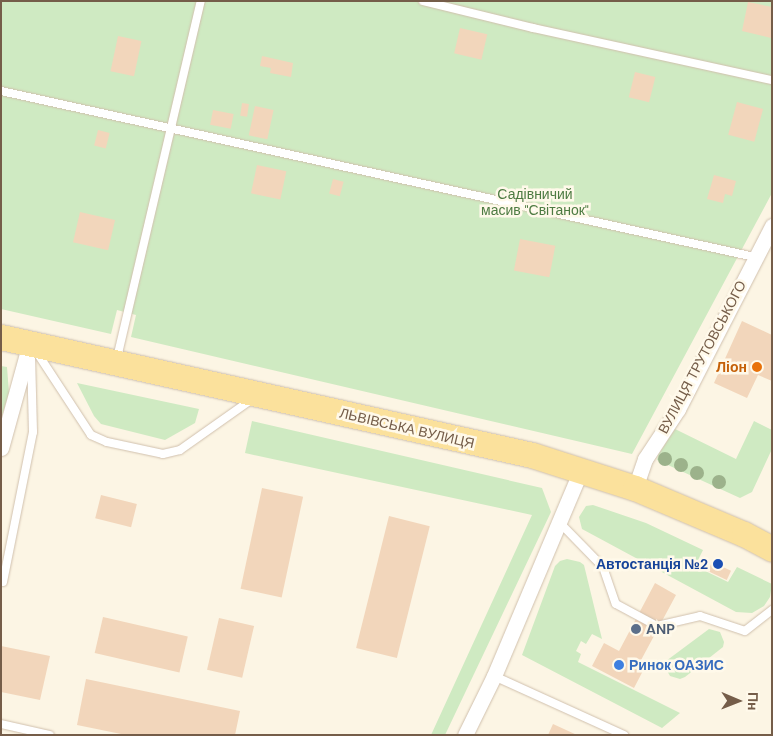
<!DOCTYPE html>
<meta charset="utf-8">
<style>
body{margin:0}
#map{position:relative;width:773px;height:736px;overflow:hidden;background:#fcf5e4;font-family:"DM Sans",sans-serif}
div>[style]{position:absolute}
.green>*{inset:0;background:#cfeac2}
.building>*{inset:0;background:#f2d6bb;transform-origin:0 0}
.roads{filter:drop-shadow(0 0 1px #d0c0ad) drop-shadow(0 0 1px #d0c0ad)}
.lane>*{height:8px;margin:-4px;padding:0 4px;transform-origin:4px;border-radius:4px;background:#fff}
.street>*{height:15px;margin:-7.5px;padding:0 7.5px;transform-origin:7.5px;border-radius:7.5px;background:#fff}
.primary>*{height:25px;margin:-12.5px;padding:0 12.5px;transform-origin:12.5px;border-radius:12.5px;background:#fbe19c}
.trees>*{width:14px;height:14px;margin:-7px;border-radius:50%;background:#9cb28b}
.dots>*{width:14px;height:14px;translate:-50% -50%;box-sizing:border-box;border:2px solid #fff9ea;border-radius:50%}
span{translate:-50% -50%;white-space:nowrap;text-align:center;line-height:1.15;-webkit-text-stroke:5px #fff9ea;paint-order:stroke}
.park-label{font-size:14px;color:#4d7b42}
.street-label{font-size:14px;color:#755d49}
.food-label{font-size:14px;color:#c56008;font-weight:700}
.right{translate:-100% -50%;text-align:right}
.transit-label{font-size:14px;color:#164399;font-weight:700}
.service-label{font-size:14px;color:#4e5e75;font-weight:700}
.left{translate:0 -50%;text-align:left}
.shop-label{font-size:14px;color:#366cbe;font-weight:700}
.frame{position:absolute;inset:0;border:2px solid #755d49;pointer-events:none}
.north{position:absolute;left:713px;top:676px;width:50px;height:50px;-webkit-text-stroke:4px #fff9ea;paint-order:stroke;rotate:91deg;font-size:14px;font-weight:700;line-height:20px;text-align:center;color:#755d49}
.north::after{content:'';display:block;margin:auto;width:18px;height:22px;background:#755d49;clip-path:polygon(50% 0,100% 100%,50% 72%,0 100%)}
</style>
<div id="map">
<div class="green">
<i style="clip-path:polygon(1px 1px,772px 1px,772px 193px,632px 454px,131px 337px,136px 315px,117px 310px,111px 334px,1px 309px)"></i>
<i style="clip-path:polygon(1px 366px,7px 367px,9px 393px,1px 419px)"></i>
<i style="clip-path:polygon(77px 383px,199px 409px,195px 423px,165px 440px,101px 424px,94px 416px)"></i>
<i style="clip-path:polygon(252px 421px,542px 488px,551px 512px,445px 735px,431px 735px,532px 515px,245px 453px)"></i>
<i style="clip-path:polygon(754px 421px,772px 430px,772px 449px,752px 492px,740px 498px,657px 460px,658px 455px,675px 429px,736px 459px)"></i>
<i style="clip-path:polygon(593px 505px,646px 523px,703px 550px,695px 566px,728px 582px,737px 567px,772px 584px,770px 597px,764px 606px,752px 613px,736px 612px,582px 529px,579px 517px,586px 506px)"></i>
<i style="clip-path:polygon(567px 559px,580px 562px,584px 565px,602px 639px,592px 634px,586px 644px,581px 641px,576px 651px,581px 654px,578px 662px,680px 713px,662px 728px,522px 655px,555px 566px,560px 561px)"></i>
<i style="clip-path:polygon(709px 629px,720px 632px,724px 642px,723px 647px,685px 677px,680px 679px,670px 676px,665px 667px,666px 661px)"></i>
</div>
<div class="building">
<i style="clip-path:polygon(748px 2px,772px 7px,771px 38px,742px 31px)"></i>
<i style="left:460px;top:28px;width:28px;height:26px;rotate:13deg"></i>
<i style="left:118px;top:36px;width:24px;height:36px;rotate:12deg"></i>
<i style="clip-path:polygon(262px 56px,293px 63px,291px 77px,270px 73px,271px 68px,260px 66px)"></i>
<i style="left:635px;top:72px;width:21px;height:26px;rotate:14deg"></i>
<i style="left:737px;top:102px;width:27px;height:34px;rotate:15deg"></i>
<i style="left:242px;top:103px;width:7px;height:13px;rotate:8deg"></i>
<i style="left:255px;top:106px;width:19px;height:30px;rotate:12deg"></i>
<i style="left:213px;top:110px;width:21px;height:15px;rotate:11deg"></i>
<i style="left:98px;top:130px;width:12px;height:16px;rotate:14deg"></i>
<i style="left:257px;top:165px;width:30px;height:29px;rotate:12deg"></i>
<i style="clip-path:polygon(714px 175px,736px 181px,732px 196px,725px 194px,723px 203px,707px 199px)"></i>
<i style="left:333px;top:179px;width:11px;height:15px;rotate:15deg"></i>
<i style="left:80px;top:212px;width:36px;height:31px;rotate:13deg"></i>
<i style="left:520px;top:239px;width:36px;height:32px;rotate:11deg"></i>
<i style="clip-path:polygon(742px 321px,772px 335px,772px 381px,758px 375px,747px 398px,714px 383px)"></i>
<i style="left:262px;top:488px;width:42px;height:103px;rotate:12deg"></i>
<i style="left:101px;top:495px;width:37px;height:24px;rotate:14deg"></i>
<i style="left:389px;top:516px;width:42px;height:136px;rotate:14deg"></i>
<i style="left:712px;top:562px;width:21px;height:10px;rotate:25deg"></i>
<i style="clip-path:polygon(655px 583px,676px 595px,640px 662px,646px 665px,634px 688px,592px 666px,604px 643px,619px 651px)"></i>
<i style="left:103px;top:617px;width:87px;height:37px;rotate:13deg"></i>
<i style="left:219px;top:618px;width:36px;height:53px;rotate:13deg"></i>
<i style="clip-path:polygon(1px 646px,50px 656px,40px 700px,1px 692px)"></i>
<i style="clip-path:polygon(86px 679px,240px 711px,235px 735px,126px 735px,77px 725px)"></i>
<i style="clip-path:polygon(553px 724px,577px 735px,548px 735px)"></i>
</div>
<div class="roads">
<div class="lane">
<i style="left:423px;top:1px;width:113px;rotate:13.8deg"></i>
<i style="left:533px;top:28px;width:245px;rotate:12.3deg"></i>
<i style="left:1px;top:91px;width:772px;rotate:12.42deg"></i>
<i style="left:36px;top:351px;width:100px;rotate:56.8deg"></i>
<i style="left:91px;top:435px;width:17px;rotate:24deg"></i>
<i style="left:107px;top:442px;width:57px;rotate:12.1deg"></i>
<i style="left:163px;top:454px;width:17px;rotate:-13deg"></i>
<i style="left:180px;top:450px;width:88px;rotate:-35.3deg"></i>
<i style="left:117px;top:358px;width:367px;rotate:-76.8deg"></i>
<i style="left:560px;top:523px;width:62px;rotate:45.7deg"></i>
<i style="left:603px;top:567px;width:39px;rotate:71deg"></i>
<i style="left:616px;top:604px;width:47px;rotate:28.2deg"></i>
<i style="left:657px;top:626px;width:44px;rotate:-13.1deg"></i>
<i style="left:700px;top:616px;width:47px;rotate:18.4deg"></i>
<i style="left:745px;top:631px;width:34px;rotate:-38deg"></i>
<i style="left:3px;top:582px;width:153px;rotate:-78.7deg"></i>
<i style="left:33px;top:432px;width:74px;rotate:-91.5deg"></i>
<i style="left:494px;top:676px;width:143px;rotate:24.4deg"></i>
<i style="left:1px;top:724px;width:50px;rotate:12.7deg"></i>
</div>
<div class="street">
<i style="left:1px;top:448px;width:109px;rotate:-74.6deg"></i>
<i style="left:635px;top:488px;width:31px;rotate:-71deg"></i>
<i style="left:645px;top:459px;width:60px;rotate:-56.6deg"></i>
<i style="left:678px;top:409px;width:206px;rotate:-62.8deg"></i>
<i style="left:465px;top:735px;width:66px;rotate:-63.8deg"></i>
<i style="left:494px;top:676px;width:224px;rotate:-67.1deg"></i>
</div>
<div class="primary">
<i style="left:1px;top:337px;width:544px;rotate:12.53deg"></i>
<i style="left:532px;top:455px;width:108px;rotate:17.8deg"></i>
<i style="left:635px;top:488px;width:118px;rotate:22.9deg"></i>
<i style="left:744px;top:534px;width:32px;rotate:28deg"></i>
</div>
</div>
<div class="trees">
<i style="left:665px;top:459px"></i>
<i style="left:681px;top:465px"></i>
<i style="left:697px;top:473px"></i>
<i style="left:719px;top:482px"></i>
</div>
<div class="dots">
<i style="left:757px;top:367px;background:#e8710a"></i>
<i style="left:718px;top:564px;background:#1a4fb4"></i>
<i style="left:636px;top:629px;background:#5c6f8a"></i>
<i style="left:619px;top:665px;background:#3f7fe0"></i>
</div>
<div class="park-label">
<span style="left:535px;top:202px">Садівничий<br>масив "Світанок"</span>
</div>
<div class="street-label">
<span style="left:702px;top:357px;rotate:-62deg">ВУЛИЦЯ ТРУТОВСЬКОГО</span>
<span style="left:407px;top:428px;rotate:13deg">ЛЬВІВСЬКА ВУЛИЦЯ</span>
</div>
<div class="food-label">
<span class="right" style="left:747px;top:367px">Ліон</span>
</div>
<div class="transit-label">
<span class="right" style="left:708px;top:564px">Автостанція №2</span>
</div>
<div class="service-label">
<span class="left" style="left:646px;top:629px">ANP</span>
</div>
<div class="shop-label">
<span class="left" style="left:629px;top:665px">Ринок ОАЗИС</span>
</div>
<div class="frame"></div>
<div class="north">Пн</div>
</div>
